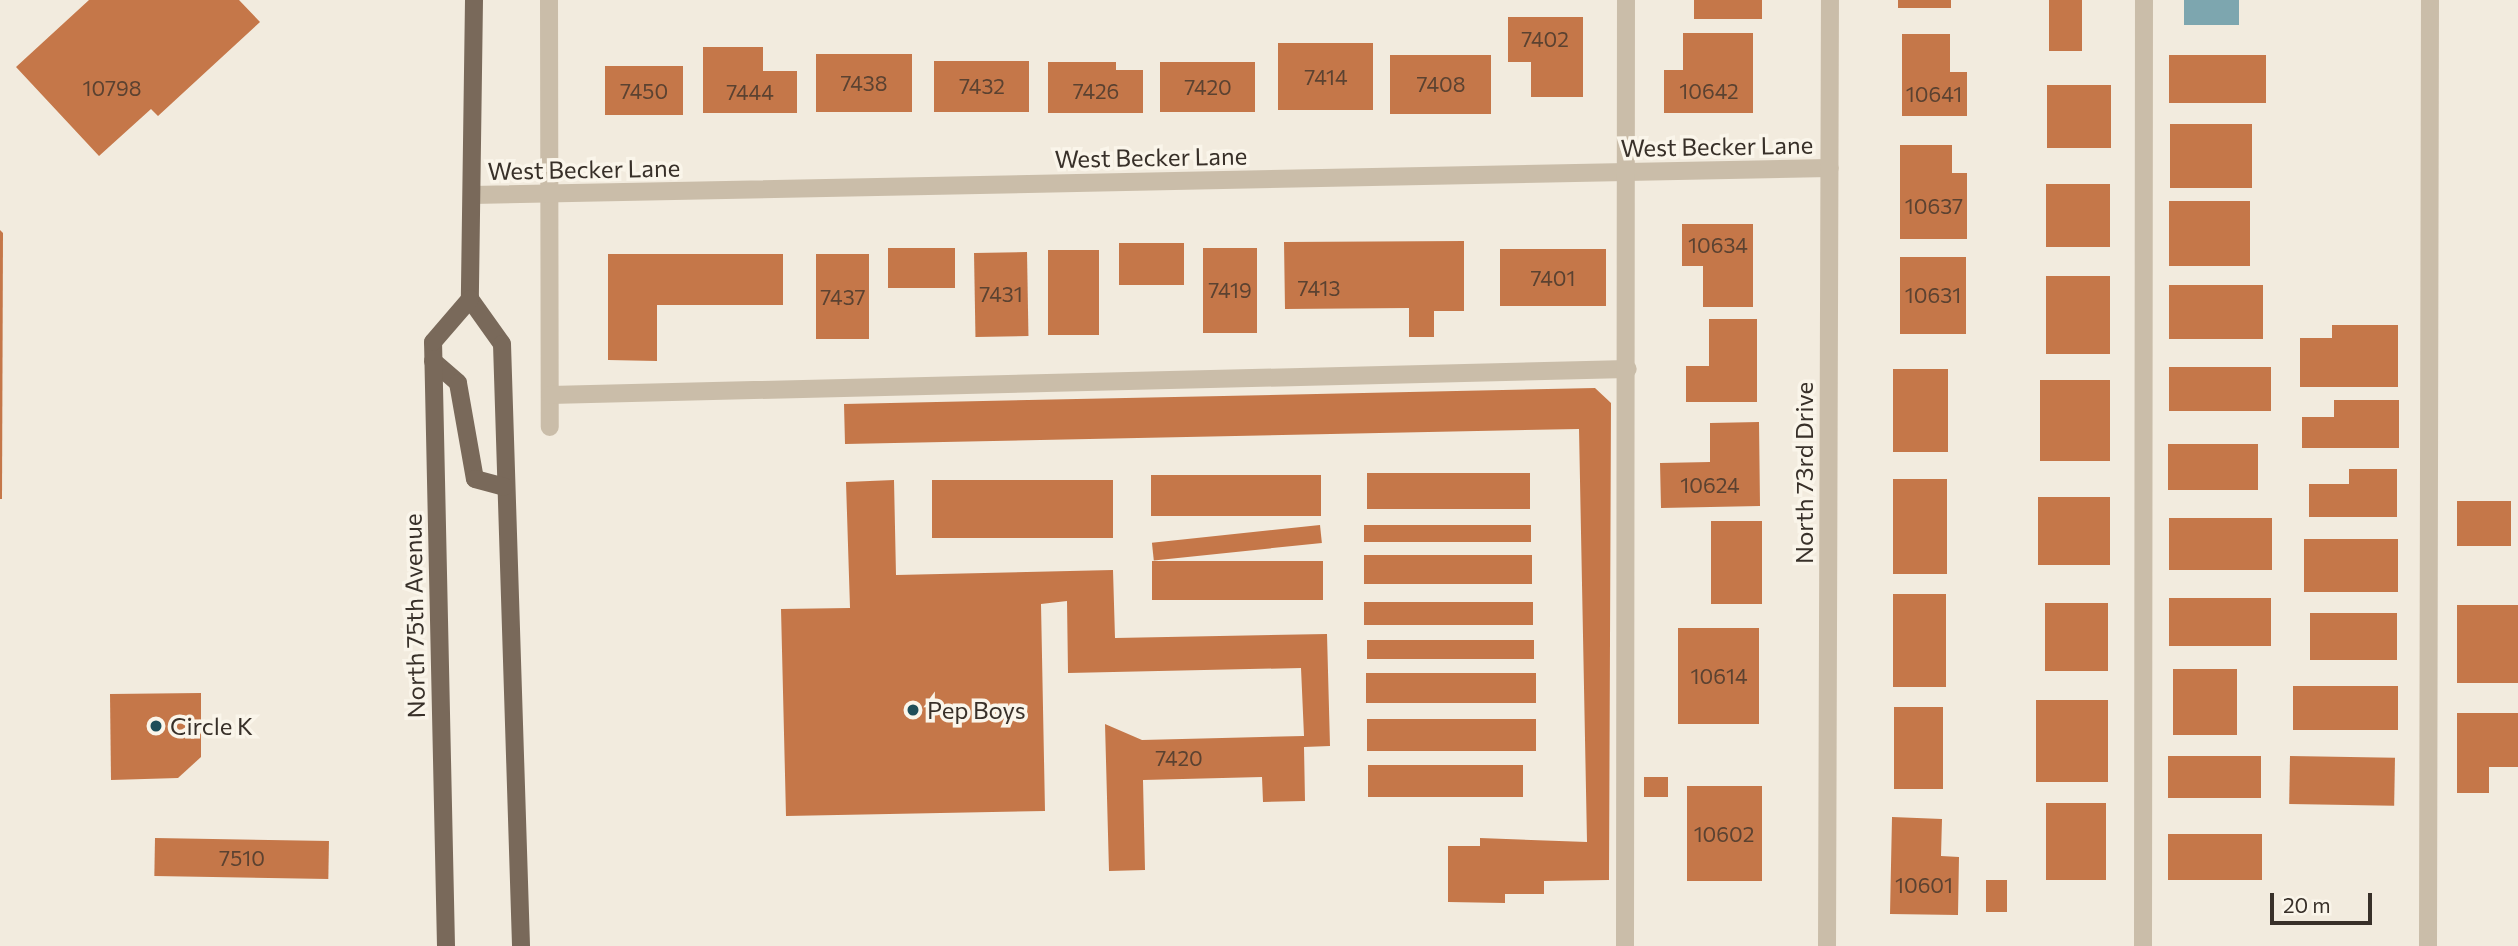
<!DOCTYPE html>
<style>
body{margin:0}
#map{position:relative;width:2518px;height:946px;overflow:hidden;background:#f2ebde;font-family:Commissioner,sans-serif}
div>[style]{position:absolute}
.water>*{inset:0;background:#7da6af;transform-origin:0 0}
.building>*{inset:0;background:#c57749;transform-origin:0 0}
.minor>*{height:18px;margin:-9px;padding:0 9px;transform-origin:9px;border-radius:9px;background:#cabda9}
.major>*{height:18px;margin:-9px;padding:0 9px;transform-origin:9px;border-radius:9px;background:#79695a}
.dots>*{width:19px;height:19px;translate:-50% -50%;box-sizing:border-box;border:4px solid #faf5ea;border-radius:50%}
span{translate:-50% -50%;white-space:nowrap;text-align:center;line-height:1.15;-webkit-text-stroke:7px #faf5ea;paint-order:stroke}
.number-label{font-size:21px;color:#5b4231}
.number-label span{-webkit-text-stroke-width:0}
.street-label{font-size:24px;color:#383029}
.poi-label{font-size:24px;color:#383029}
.left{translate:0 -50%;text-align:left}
.scale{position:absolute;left:2270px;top:893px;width:102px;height:32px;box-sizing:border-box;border:4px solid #383029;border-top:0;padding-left:9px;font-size:21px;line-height:24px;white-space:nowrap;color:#383029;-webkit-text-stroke:5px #faf5ea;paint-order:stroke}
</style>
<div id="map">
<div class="water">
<i style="left:2184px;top:0;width:55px;height:25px"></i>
</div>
<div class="building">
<i style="clip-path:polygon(89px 0,239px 0,260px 22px,158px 116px,151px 109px,99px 156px,16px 67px)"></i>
<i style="left:1694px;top:0;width:68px;height:19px"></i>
<i style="left:1898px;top:0;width:53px;height:8px"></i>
<i style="left:2049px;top:0;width:33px;height:51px"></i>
<i style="clip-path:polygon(1508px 17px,1583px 17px,1583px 97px,1531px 97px,1531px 62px,1508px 62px)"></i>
<i style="clip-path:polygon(1683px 33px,1753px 33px,1753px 113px,1664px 113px,1664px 70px,1683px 70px)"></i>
<i style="clip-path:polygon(1902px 34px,1950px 34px,1950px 72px,1967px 72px,1967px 116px,1902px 116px)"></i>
<i style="left:1278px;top:43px;width:95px;height:67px"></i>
<i style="clip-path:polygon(703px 47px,763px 47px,763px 71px,797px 71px,797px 113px,703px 113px)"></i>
<i style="left:816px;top:54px;width:96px;height:58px"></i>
<i style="left:1390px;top:55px;width:101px;height:59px"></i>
<i style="left:2169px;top:55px;width:97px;height:48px"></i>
<i style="left:934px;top:61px;width:95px;height:51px"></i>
<i style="clip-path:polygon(1048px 62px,1116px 62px,1116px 70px,1143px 70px,1143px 113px,1048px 113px)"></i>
<i style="left:1160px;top:62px;width:95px;height:50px"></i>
<i style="left:605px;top:66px;width:78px;height:49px"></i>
<i style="left:2047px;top:85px;width:64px;height:63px"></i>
<i style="left:2170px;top:124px;width:82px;height:64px"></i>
<i style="clip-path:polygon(1900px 145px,1952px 145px,1952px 173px,1967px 173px,1967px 239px,1900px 239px)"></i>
<i style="left:2046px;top:184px;width:64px;height:63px"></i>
<i style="left:2169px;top:201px;width:81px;height:65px"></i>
<i style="clip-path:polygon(1682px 224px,1753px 224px,1753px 307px,1703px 307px,1703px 266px,1682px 266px)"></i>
<i style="clip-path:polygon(0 230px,3px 233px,2px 499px,0 499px)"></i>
<i style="clip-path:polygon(1464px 241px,1464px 311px,1434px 311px,1434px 337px,1409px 337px,1409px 308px,1285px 309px,1284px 242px)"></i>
<i style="left:1119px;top:243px;width:65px;height:42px"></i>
<i style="left:888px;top:248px;width:67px;height:40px"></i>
<i style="left:1203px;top:248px;width:54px;height:85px"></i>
<i style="left:1500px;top:249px;width:106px;height:57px"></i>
<i style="left:1048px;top:250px;width:51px;height:85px"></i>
<i style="left:1027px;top:252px;width:84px;height:53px;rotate:89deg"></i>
<i style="clip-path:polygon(608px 254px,783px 254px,783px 305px,657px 305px,657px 361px,608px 360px)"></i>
<i style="left:816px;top:254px;width:53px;height:85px"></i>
<i style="left:1900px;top:257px;width:66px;height:77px"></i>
<i style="left:2046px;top:276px;width:64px;height:78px"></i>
<i style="left:2169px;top:285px;width:94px;height:54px"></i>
<i style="clip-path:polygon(1709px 319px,1757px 319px,1757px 402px,1686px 402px,1686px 366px,1709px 366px)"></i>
<i style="clip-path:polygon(2332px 325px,2398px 325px,2398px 387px,2300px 387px,2300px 338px,2332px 338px)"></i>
<i style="left:2169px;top:367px;width:102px;height:44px"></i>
<i style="left:1893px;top:369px;width:55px;height:83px"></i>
<i style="left:2040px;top:380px;width:70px;height:81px"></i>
<i style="clip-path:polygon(1595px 388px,1611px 403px,1609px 880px,1544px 881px,1544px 894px,1505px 894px,1505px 903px,1448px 902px,1448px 846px,1480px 846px,1480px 838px,1587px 842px,1579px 429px,845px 444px,844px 404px)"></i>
<i style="clip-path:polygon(2334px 400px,2399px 400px,2399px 448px,2302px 448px,2302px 417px,2334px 417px)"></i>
<i style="clip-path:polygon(1759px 422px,1760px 506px,1661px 508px,1660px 463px,1710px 462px,1710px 423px)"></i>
<i style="left:2168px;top:444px;width:90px;height:46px"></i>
<i style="clip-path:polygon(2349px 469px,2397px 469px,2397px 517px,2309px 517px,2309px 484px,2349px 484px)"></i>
<i style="left:1530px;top:473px;width:36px;height:163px;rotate:90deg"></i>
<i style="left:1151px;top:475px;width:170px;height:41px"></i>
<i style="left:1893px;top:479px;width:54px;height:95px"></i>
<i style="clip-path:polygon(894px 480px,896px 575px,1113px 570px,1115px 638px,1327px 634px,1330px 746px,1304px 747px,1305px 801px,1263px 802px,1262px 777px,1143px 780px,1145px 870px,1109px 871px,1105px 724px,1142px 740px,1304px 736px,1301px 668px,1068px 673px,1067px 601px,1041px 604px,1045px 811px,786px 816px,781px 609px,850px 608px,846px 482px)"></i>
<i style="left:1113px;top:480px;width:58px;height:181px;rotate:90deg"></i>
<i style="left:2038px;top:497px;width:72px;height:68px"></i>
<i style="left:2457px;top:501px;width:54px;height:45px"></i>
<i style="left:2169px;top:518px;width:103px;height:52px"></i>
<i style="left:1711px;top:521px;width:51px;height:83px"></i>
<i style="left:1320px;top:525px;width:18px;height:169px;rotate:84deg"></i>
<i style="left:1364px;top:525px;width:167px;height:17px"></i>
<i style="left:2304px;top:539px;width:94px;height:53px"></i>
<i style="left:1532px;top:555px;width:29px;height:168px;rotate:90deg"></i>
<i style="left:1152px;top:561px;width:171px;height:39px"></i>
<i style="left:1893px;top:594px;width:53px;height:93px"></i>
<i style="left:2169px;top:598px;width:102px;height:48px"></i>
<i style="left:1364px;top:602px;width:169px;height:23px"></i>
<i style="left:2045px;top:603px;width:63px;height:68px"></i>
<i style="left:2457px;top:605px;width:61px;height:78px"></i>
<i style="left:2310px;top:613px;width:87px;height:47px"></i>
<i style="left:1678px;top:628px;width:81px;height:96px"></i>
<i style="left:1367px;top:640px;width:167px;height:19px"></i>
<i style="left:2173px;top:669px;width:64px;height:66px"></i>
<i style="left:1366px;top:673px;width:170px;height:30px"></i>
<i style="left:2398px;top:686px;width:44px;height:105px;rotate:90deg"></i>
<i style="clip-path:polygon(201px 693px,201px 757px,178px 778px,111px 780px,110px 694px)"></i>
<i style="left:2036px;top:700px;width:72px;height:82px"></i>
<i style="left:1894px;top:707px;width:49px;height:82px"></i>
<i style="clip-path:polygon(2457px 713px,2518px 713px,2518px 767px,2489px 767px,2489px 793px,2457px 793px)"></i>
<i style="left:1367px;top:719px;width:169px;height:32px"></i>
<i style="left:2168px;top:756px;width:93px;height:42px"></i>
<i style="left:2290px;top:756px;width:105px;height:48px;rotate:1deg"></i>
<i style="left:1368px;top:765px;width:155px;height:32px"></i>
<i style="left:1644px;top:777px;width:24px;height:20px"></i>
<i style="left:1687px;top:786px;width:75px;height:95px"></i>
<i style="left:2046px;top:803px;width:60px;height:77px"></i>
<i style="clip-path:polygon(1892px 817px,1942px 819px,1941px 856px,1959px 857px,1958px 915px,1890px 914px)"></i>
<i style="left:2168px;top:834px;width:94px;height:46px"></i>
<i style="left:155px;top:838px;width:174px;height:38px;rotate:1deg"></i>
<i style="left:1986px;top:880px;width:21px;height:32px"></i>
</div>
<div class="minor">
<i style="left:549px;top:0;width:427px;rotate:89.9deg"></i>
<i style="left:472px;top:195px;width:1358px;rotate:-1.14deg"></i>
<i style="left:550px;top:395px;width:1078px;rotate:-1.38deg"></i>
<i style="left:1625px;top:946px;width:946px;rotate:-89.94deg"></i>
<i style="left:1827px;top:946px;width:946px;rotate:-89.82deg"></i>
<i style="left:2143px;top:946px;width:946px;rotate:-89.94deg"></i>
<i style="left:2428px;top:946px;width:946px;rotate:-89.88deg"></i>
</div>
<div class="major">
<i style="left:474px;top:0;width:299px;rotate:90.8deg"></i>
<i style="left:470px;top:299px;width:55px;rotate:54.6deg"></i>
<i style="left:502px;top:344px;width:602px;rotate:88.19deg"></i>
<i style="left:433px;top:361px;width:33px;rotate:41deg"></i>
<i style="left:458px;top:383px;width:97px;rotate:80deg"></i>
<i style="left:475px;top:479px;width:30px;rotate:15deg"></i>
<i style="left:446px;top:946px;width:604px;rotate:-91.23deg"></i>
<i style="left:433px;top:342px;width:57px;rotate:-49.3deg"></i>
</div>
<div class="dots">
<i style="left:913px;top:710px;background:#1f4e59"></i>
<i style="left:156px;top:726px;background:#1f4e59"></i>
</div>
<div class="number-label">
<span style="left:1545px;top:39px">7402</span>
<span style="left:1326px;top:77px">7414</span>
<span style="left:864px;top:83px">7438</span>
<span style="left:1441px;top:84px">7408</span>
<span style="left:982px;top:86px">7432</span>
<span style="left:1208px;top:87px">7420</span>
<span style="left:112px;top:88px">10798</span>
<span style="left:644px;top:91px">7450</span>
<span style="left:1096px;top:91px">7426</span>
<span style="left:1709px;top:91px">10642</span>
<span style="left:750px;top:92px">7444</span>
<span style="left:1934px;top:94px">10641</span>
<span style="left:1934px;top:206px">10637</span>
<span style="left:1718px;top:245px">10634</span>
<span style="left:1553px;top:278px">7401</span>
<span style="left:1319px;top:288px">7413</span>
<span style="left:1230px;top:290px">7419</span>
<span style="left:1001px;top:294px">7431</span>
<span style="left:1933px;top:295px">10631</span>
<span style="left:843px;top:297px">7437</span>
<span style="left:1710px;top:485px">10624</span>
<span style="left:1719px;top:676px">10614</span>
<span style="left:1179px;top:758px">7420</span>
<span style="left:1724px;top:834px">10602</span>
<span style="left:242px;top:858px">7510</span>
<span style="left:1924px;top:885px">10601</span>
</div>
<div class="street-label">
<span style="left:1717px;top:146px;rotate:-1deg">West Becker Lane</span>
<span style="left:1151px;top:157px;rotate:-1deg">West Becker Lane</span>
<span style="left:584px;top:169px;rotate:-1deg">West Becker Lane</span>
<span style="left:1804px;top:473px;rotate:-90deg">North 73rd Drive</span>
<span style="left:414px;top:616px;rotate:-91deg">North 75th Avenue</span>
</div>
<div class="poi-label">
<span class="left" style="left:927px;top:710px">Pep Boys</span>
<span class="left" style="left:170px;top:726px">Circle K</span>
</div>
<div class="scale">20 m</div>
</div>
